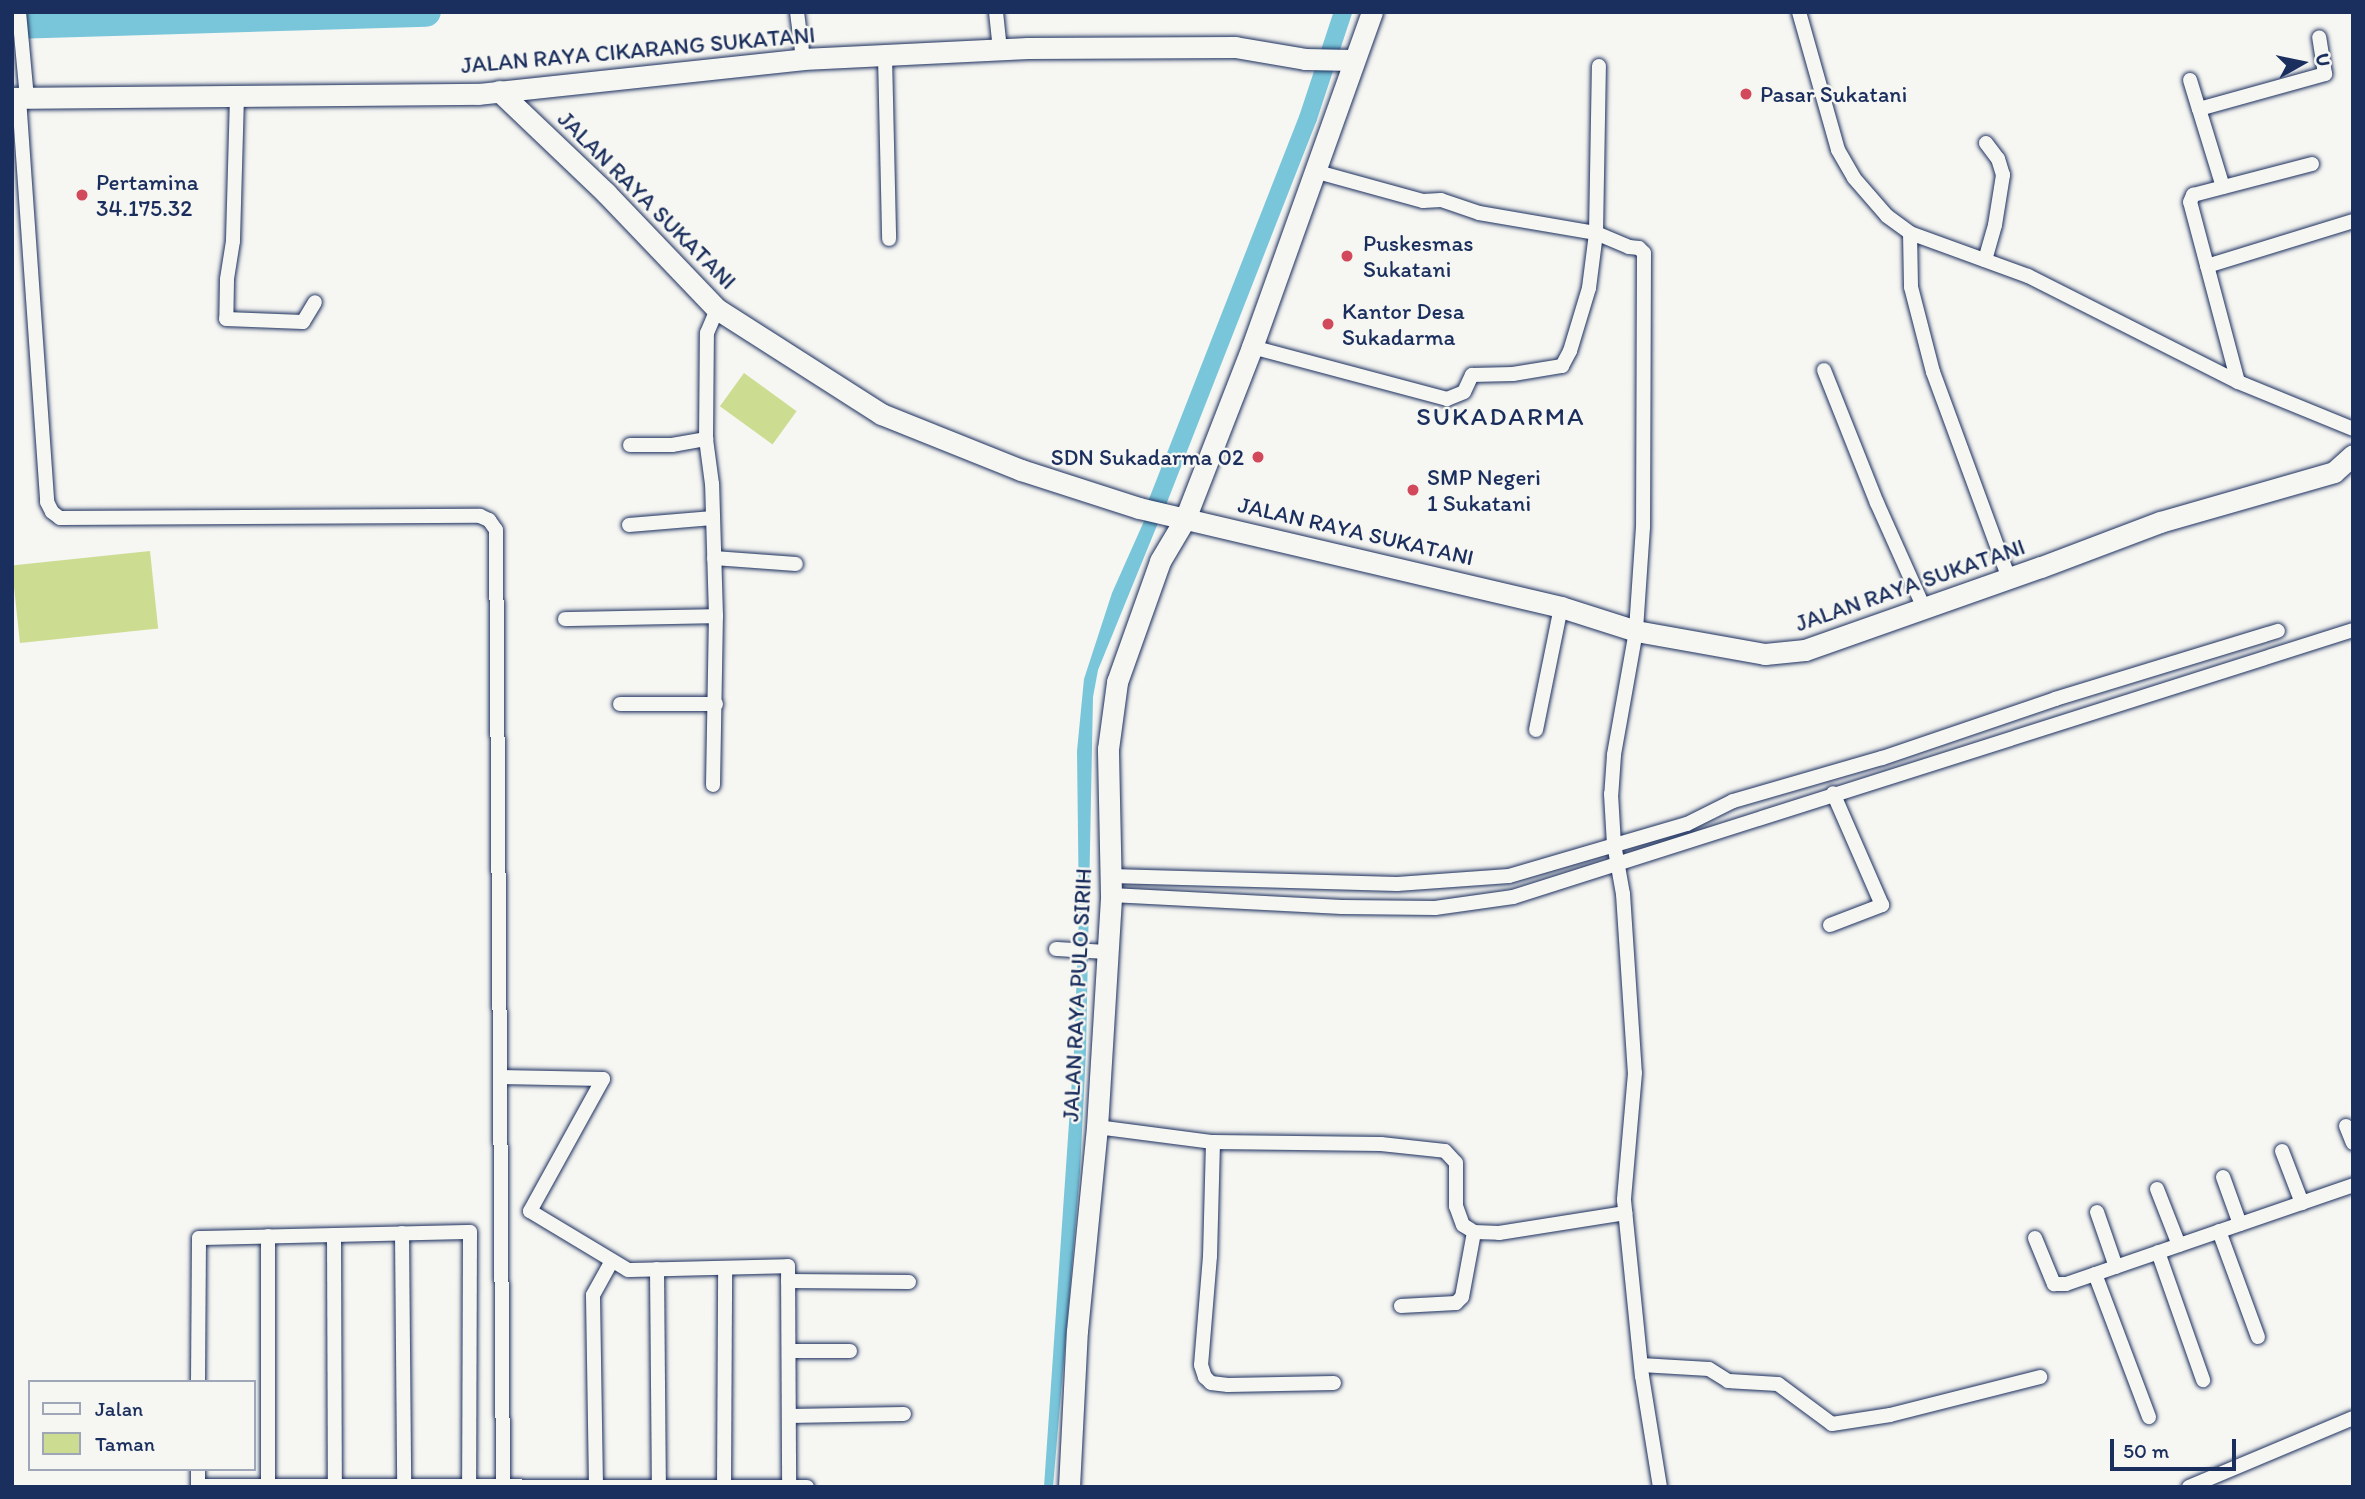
<!DOCTYPE html>
<style>
body{margin:0}
#map{position:relative;width:2365px;height:1499px;overflow:hidden;background:#f6f6f2;font-family:Itim,sans-serif}
div>[style]{position:absolute}
.green>*{inset:0;background:#ccdd91;transform-origin:0 0}
.water>*{inset:0;background:#79c5d9}
.canal>*{height:18px;margin:-9px;padding:0 9px;transform-origin:9px;border-radius:9px;background:#79c5d9}
.river>*{height:30px;margin:-15px;padding:0 15px;transform-origin:15px;border-radius:15px;background:#79c5d9}
.roads{filter:drop-shadow(0 0 2px #1b2f5e) drop-shadow(0 0 2px #1b2f5e)}
.street>*{height:14px;margin:-7px;padding:0 7px;transform-origin:7px;border-radius:7px;background:#f6f6f2}
.secondary>*{height:21px;margin:-10.5px;padding:0 10.5px;transform-origin:10.5px;border-radius:10.5px;background:#f6f6f2}
.dots>*{width:19px;height:19px;translate:-50% -50%;box-sizing:border-box;border:4px solid #f6f6f2;border-radius:50%}
span{translate:-50% -50%;white-space:nowrap;text-align:center;line-height:1.15;-webkit-text-stroke:5px #f6f6f2;paint-order:stroke}
.street-label{font-size:23px;color:#1b2f5e}
.poi-label{font-size:23px;color:#1b2f5e}
.left{translate:0 -50%;text-align:left}
.right{translate:-100% -50%;text-align:right}
.quarter-label{font-size:26px;color:#1b2f5e;letter-spacing:2px}
.frame{position:absolute;inset:0;border:14px solid #1b2f5e;pointer-events:none}
.legend{position:absolute;left:28px;top:1380px;width:228px;height:91px;box-sizing:border-box;background:#f6f6f2;border:2px solid #9ea6b7;margin:0;padding:9px 12px;list-style:none;font-size:21px;color:#1b2f5e}
.legend li{display:flex;align-items:center;gap:14px;height:35px}
.legend b{width:35px;border:2px solid #9ea6b7}
.north{position:absolute;left:2267px;top:28px;width:70px;height:70px;-webkit-text-stroke:5px #f6f6f2;paint-order:stroke;rotate:81deg;font-size:19px;font-weight:700;line-height:28px;text-align:center;color:#1b2f5e}
.north::after{content:'';display:block;margin:auto;width:24px;height:32px;background:#1b2f5e;clip-path:polygon(50% 0,100% 100%,50% 72%,0 100%)}
.scale{position:absolute;left:2110px;top:1439px;width:126px;height:32px;box-sizing:border-box;border:4px solid #1b2f5e;border-top:0;padding-left:9px;font-size:21px;line-height:24px;white-space:nowrap;color:#1b2f5e;-webkit-text-stroke:5px #f6f6f2;paint-order:stroke}
</style>
<div id="map">
<div class="green">
<i style="left:744px;top:373px;width:65px;height:41px;rotate:36deg"></i>
<i style="left:150px;top:551px;width:78px;height:139px;rotate:84deg"></i>
</div>
<div class="water">
<i style="clip-path:polygon(1157px 492px,1169px 496px,1098px 670px,1093px 697px,1086px 1051px,1080px 1172px,1053px 1487px,1044px 1487px,1074px 1050px,1079px 915px,1077px 751px,1084px 679px,1112px 593px)"></i>
</div>
<div class="canal">
<i style="left:1152px;top:516px;width:427px;rotate:-68.6deg"></i>
<i style="left:1308px;top:118px;width:112px;rotate:-71.7deg"></i>
</div>
<div class="river">
<i style="left:12px;top:24px;width:414px;rotate:-1.7deg"></i>
</div>
<div class="roads">
<div class="street">
<i style="left:19px;top:12px;width:86px;rotate:84.7deg"></i>
<i style="left:797px;top:12px;width:47px;rotate:82.7deg"></i>
<i style="left:996px;top:12px;width:39px;rotate:84deg"></i>
<i style="left:1799px;top:12px;width:143px;rotate:74.2deg"></i>
<i style="left:1838px;top:150px;width:32px;rotate:60deg"></i>
<i style="left:1854px;top:178px;width:50px;rotate:49deg"></i>
<i style="left:1887px;top:216px;width:29px;rotate:36deg"></i>
<i style="left:1910px;top:233px;width:126px;rotate:20deg"></i>
<i style="left:2028px;top:276px;width:235px;rotate:26.8deg"></i>
<i style="left:2238px;top:382px;width:124px;rotate:22.2deg"></i>
<i style="left:885px;top:56px;width:183px;rotate:88.7deg"></i>
<i style="left:2190px;top:80px;width:30px;rotate:73deg"></i>
<i style="left:237px;top:96px;width:145px;rotate:91.6deg"></i>
<i style="left:233px;top:241px;width:39px;rotate:99deg"></i>
<i style="left:227px;top:280px;width:39px;rotate:91deg"></i>
<i style="left:226px;top:319px;width:77px;rotate:2.2deg"></i>
<i style="left:303px;top:322px;width:23px;rotate:-59deg"></i>
<i style="left:19px;top:98px;width:405px;rotate:86deg"></i>
<i style="left:47px;top:502px;width:11px;rotate:63deg"></i>
<i style="left:52px;top:512px;width:10px;rotate:37deg"></i>
<i style="left:60px;top:518px;width:420px;rotate:-0.3deg"></i>
<i style="left:480px;top:516px;width:10px;rotate:24deg"></i>
<i style="left:489px;top:520px;width:12px;rotate:55deg"></i>
<i style="left:496px;top:530px;width:957px;rotate:89.58deg"></i>
<i style="left:1314px;top:171px;width:113px;rotate:15.4deg"></i>
<i style="left:1423px;top:201px;width:18px;rotate:-3deg"></i>
<i style="left:1441px;top:200px;width:40px;rotate:18.9deg"></i>
<i style="left:1479px;top:213px;width:119px;rotate:9.7deg"></i>
<i style="left:1596px;top:233px;width:36px;rotate:23deg"></i>
<i style="left:1629px;top:247px;width:10px;rotate:6deg"></i>
<i style="left:1639px;top:248px;width:7px;rotate:45deg"></i>
<i style="left:1644px;top:253px;width:274px;rotate:90.2deg"></i>
<i style="left:1643px;top:527px;width:104px;rotate:93.9deg"></i>
<i style="left:1636px;top:631px;width:126px;rotate:100.1deg"></i>
<i style="left:1614px;top:755px;width:39px;rotate:94deg"></i>
<i style="left:1611px;top:794px;width:50px;rotate:86.6deg"></i>
<i style="left:1614px;top:844px;width:51px;rotate:79.8deg"></i>
<i style="left:1623px;top:894px;width:179px;rotate:86.2deg"></i>
<i style="left:1635px;top:1073px;width:127px;rotate:95deg"></i>
<i style="left:1624px;top:1200px;width:177px;rotate:84.2deg"></i>
<i style="left:1642px;top:1376px;width:112px;rotate:80.8deg"></i>
<i style="left:2223px;top:187px;width:82px;rotate:-107.1deg"></i>
<i style="left:2199px;top:109px;width:131px;rotate:-15.5deg"></i>
<i style="left:2325px;top:74px;width:37px;rotate:-99deg"></i>
<i style="left:1910px;top:233px;width:54px;rotate:88.9deg"></i>
<i style="left:1911px;top:287px;width:88px;rotate:75.5deg"></i>
<i style="left:1933px;top:372px;width:221px;rotate:69.8deg"></i>
<i style="left:1985px;top:260px;width:36px;rotate:-74deg"></i>
<i style="left:1995px;top:225px;width:51px;rotate:-80.9deg"></i>
<i style="left:2003px;top:175px;width:17px;rotate:-107deg"></i>
<i style="left:1998px;top:159px;width:20px;rotate:-127deg"></i>
<i style="left:2207px;top:266px;width:153px;rotate:-17.1deg"></i>
<i style="left:1252px;top:347px;width:202px;rotate:14.9deg"></i>
<i style="left:1447px;top:399px;width:18px;rotate:-22deg"></i>
<i style="left:1464px;top:392px;width:19px;rotate:-65deg"></i>
<i style="left:1472px;top:375px;width:41px;rotate:-1.4deg"></i>
<i style="left:1513px;top:374px;width:50px;rotate:-9.3deg"></i>
<i style="left:1562px;top:366px;width:17px;rotate:-62deg"></i>
<i style="left:1570px;top:351px;width:66px;rotate:-73.2deg"></i>
<i style="left:1589px;top:288px;width:55px;rotate:-82.7deg"></i>
<i style="left:1596px;top:233px;width:167px;rotate:-89deg"></i>
<i style="left:1824px;top:370px;width:143px;rotate:68.3deg"></i>
<i style="left:1877px;top:503px;width:115px;rotate:65.9deg"></i>
<i style="left:2238px;top:382px;width:186px;rotate:-104.9deg"></i>
<i style="left:2190px;top:202px;width:8px;rotate:-67deg"></i>
<i style="left:2193px;top:195px;width:123px;rotate:-14.6deg"></i>
<i style="left:630px;top:445px;width:42px"></i>
<i style="left:672px;top:445px;width:35px;rotate:-10deg"></i>
<i style="left:629px;top:525px;width:84px;rotate:-4.8deg"></i>
<i style="left:714px;top:558px;width:82px;rotate:4.2deg"></i>
<i style="left:565px;top:619px;width:151px;rotate:-1.1deg"></i>
<i style="left:620px;top:704px;width:96px"></i>
<i style="left:1536px;top:730px;width:126px;rotate:-78.5deg"></i>
<i style="left:713px;top:785px;width:169px;rotate:-89deg"></i>
<i style="left:716px;top:616px;width:132px;rotate:-91.7deg"></i>
<i style="left:712px;top:484px;width:45px;rotate:-97.6deg"></i>
<i style="left:706px;top:439px;width:106px;rotate:-89.5deg"></i>
<i style="left:707px;top:333px;width:26px;rotate:-67deg"></i>
<i style="left:1111px;top:876px;width:286px;rotate:1.6deg"></i>
<i style="left:1397px;top:884px;width:112px;rotate:-4.1deg"></i>
<i style="left:1509px;top:876px;width:185px;rotate:-16.3deg"></i>
<i style="left:1687px;top:824px;width:51px;rotate:-26.6deg"></i>
<i style="left:1733px;top:801px;width:155px;rotate:-16.1deg"></i>
<i style="left:1882px;top:758px;width:183px;rotate:-18.8deg"></i>
<i style="left:2055px;top:699px;width:233px;rotate:-17deg"></i>
<i style="left:1111px;top:895px;width:231px;rotate:3deg"></i>
<i style="left:1342px;top:907px;width:93px;rotate:0.6deg"></i>
<i style="left:1435px;top:908px;width:79px;rotate:-8deg"></i>
<i style="left:1513px;top:897px;width:881px;rotate:-17.63deg"></i>
<i style="left:1830px;top:925px;width:56px;rotate:-21deg"></i>
<i style="left:1882px;top:905px;width:122px;rotate:-113.6deg"></i>
<i style="left:1056px;top:949px;width:51px;rotate:3.4deg"></i>
<i style="left:500px;top:1077px;width:103px;rotate:1.1deg"></i>
<i style="left:603px;top:1079px;width:151px;rotate:118.9deg"></i>
<i style="left:530px;top:1211px;width:114px;rotate:31deg"></i>
<i style="left:628px;top:1270px;width:160px;rotate:-1.4deg"></i>
<i style="left:788px;top:1266px;width:221px;rotate:89.7deg"></i>
<i style="left:2346px;top:1126px;width:18px;rotate:68deg"></i>
<i style="left:1097px;top:1127px;width:117px;rotate:7.4deg"></i>
<i style="left:1213px;top:1142px;width:168px;rotate:0.7deg"></i>
<i style="left:1381px;top:1144px;width:64px;rotate:6.2deg"></i>
<i style="left:1445px;top:1151px;width:16px;rotate:47deg"></i>
<i style="left:1456px;top:1163px;width:43px;rotate:90deg"></i>
<i style="left:1456px;top:1206px;width:20px;rotate:70deg"></i>
<i style="left:1463px;top:1225px;width:13px;rotate:32deg"></i>
<i style="left:1474px;top:1232px;width:25px;rotate:2deg"></i>
<i style="left:1499px;top:1233px;width:128px;rotate:-9deg"></i>
<i style="left:1213px;top:1142px;width:114px;rotate:91.5deg"></i>
<i style="left:1210px;top:1256px;width:109px;rotate:94.7deg"></i>
<i style="left:1201px;top:1365px;width:13px;rotate:72deg"></i>
<i style="left:1205px;top:1377px;width:8px;rotate:45deg"></i>
<i style="left:1211px;top:1383px;width:17px;rotate:7deg"></i>
<i style="left:1228px;top:1385px;width:106px;rotate:-1.1deg"></i>
<i style="left:2282px;top:1151px;width:56px;rotate:69deg"></i>
<i style="left:2223px;top:1177px;width:50px;rotate:70.1deg"></i>
<i style="left:2157px;top:1189px;width:60px;rotate:68.6deg"></i>
<i style="left:2097px;top:1212px;width:58px;rotate:70.9deg"></i>
<i style="left:2219px;top:1231px;width:113px;rotate:69.8deg"></i>
<i style="left:402px;top:1233px;width:254px;rotate:89.5deg"></i>
<i style="left:334px;top:1235px;width:252px;rotate:89.8deg"></i>
<i style="left:2035px;top:1238px;width:50px;rotate:67.6deg"></i>
<i style="left:2054px;top:1284px;width:12px"></i>
<i style="left:2066px;top:1284px;width:304px;rotate:-19deg"></i>
<i style="left:2158px;top:1252px;width:136px;rotate:70.6deg"></i>
<i style="left:657px;top:1269px;width:218px;rotate:89.5deg"></i>
<i style="left:2095px;top:1274px;width:153px;rotate:69.3deg"></i>
<i style="left:788px;top:1281px;width:121px;rotate:0.5deg"></i>
<i style="left:1401px;top:1306px;width:55px;rotate:-3.1deg"></i>
<i style="left:1456px;top:1303px;width:8px;rotate:-45deg"></i>
<i style="left:1462px;top:1297px;width:66px;rotate:-79.5deg"></i>
<i style="left:789px;top:1351px;width:61px"></i>
<i style="left:1641px;top:1365px;width:68px;rotate:3.4deg"></i>
<i style="left:1709px;top:1369px;width:22px;rotate:32deg"></i>
<i style="left:1728px;top:1381px;width:50px;rotate:3.4deg"></i>
<i style="left:1778px;top:1384px;width:67px;rotate:36.5deg"></i>
<i style="left:1832px;top:1424px;width:59px;rotate:-8.8deg"></i>
<i style="left:1890px;top:1415px;width:155px;rotate:-14.2deg"></i>
<i style="left:198px;top:1382px;width:144px;rotate:-89.6deg"></i>
<i style="left:199px;top:1238px;width:271px;rotate:-1.3deg"></i>
<i style="left:470px;top:1232px;width:255px;rotate:90.2deg"></i>
<i style="left:789px;top:1416px;width:115px;rotate:-1deg"></i>
<i style="left:198px;top:1486px;width:609px;rotate:0.09deg"></i>
<i style="left:198px;top:1487px;width:18px;rotate:-90deg"></i>
<i style="left:268px;top:1487px;width:251px;rotate:-90deg"></i>
<i style="left:596px;top:1487px;width:192px;rotate:-90.9deg"></i>
<i style="left:593px;top:1295px;width:39px;rotate:-61deg"></i>
<i style="left:724px;top:1487px;width:219px;rotate:-89.7deg"></i>
<i style="left:2189px;top:1487px;width:178px;rotate:-22.8deg"></i>
</div>
<div class="secondary">
<i style="left:499px;top:91px;width:148px;rotate:43.6deg"></i>
<i style="left:606px;top:193px;width:161px;rotate:46.3deg"></i>
<i style="left:717px;top:309px;width:195px;rotate:32.6deg"></i>
<i style="left:881px;top:414px;width:151px;rotate:21.8deg"></i>
<i style="left:1021px;top:470px;width:124px;rotate:17.9deg"></i>
<i style="left:1139px;top:508px;width:433px;rotate:13.2deg"></i>
<i style="left:1561px;top:607px;width:79px;rotate:17.7deg"></i>
<i style="left:1636px;top:631px;width:131px;rotate:10.1deg"></i>
<i style="left:1765px;top:654px;width:40px;rotate:-5.7deg"></i>
<i style="left:1805px;top:650px;width:250px;rotate:-19.4deg"></i>
<i style="left:2041px;top:567px;width:127px;rotate:-20.7deg"></i>
<i style="left:2160px;top:522px;width:181px;rotate:-16deg"></i>
<i style="left:2334px;top:472px;width:25px;rotate:-42deg"></i>
<i style="left:12px;top:98px;width:466px;rotate:-0.5deg"></i>
<i style="left:478px;top:94px;width:327px;rotate:-6.1deg"></i>
<i style="left:803px;top:59px;width:225px;rotate:-2.8deg"></i>
<i style="left:1028px;top:48px;width:207px;rotate:-0.3deg"></i>
<i style="left:1235px;top:47px;width:71px;rotate:9.7deg"></i>
<i style="left:1305px;top:59px;width:47px;rotate:1.2deg"></i>
<i style="left:1069px;top:1487px;width:156px;rotate:-87.1deg"></i>
<i style="left:1077px;top:1331px;width:205px;rotate:-84.4deg"></i>
<i style="left:1097px;top:1127px;width:232px;rotate:-86.5deg"></i>
<i style="left:1111px;top:895px;width:146px;rotate:-91.2deg"></i>
<i style="left:1108px;top:749px;width:68px;rotate:-82.3deg"></i>
<i style="left:1117px;top:682px;width:128px;rotate:-70.4deg"></i>
<i style="left:1160px;top:561px;width:49px;rotate:-59.2deg"></i>
<i style="left:1185px;top:519px;width:185px;rotate:-68.7deg"></i>
<i style="left:1252px;top:347px;width:356px;rotate:-70.3deg"></i>
</div>
</div>
<div class="dots">
<i style="left:1746px;top:94px;background:#d1495b"></i>
<i style="left:82px;top:195px;background:#d1495b"></i>
<i style="left:1347px;top:256px;background:#d1495b"></i>
<i style="left:1328px;top:324px;background:#d1495b"></i>
<i style="left:1258px;top:457px;background:#d1495b"></i>
<i style="left:1413px;top:490px;background:#d1495b"></i>
</div>
<div class="street-label">
<span style="left:638px;top:50px;rotate:-5deg">JALAN RAYA CIKARANG SUKATANI</span>
<span style="left:647px;top:200px;rotate:45deg">JALAN RAYA SUKATANI</span>
<span style="left:1356px;top:531px;rotate:13deg">JALAN RAYA SUKATANI</span>
<span style="left:1910px;top:585px;rotate:-19deg">JALAN RAYA SUKATANI</span>
<span style="left:1077px;top:995px;rotate:-87deg">JALAN RAYA PULO SIRIH</span>
</div>
<div class="poi-label">
<span class="left" style="left:1760px;top:94px">Pasar Sukatani</span>
<span class="left" style="left:96px;top:195px">Pertamina<br>34.175.32</span>
<span class="left" style="left:1363px;top:256px">Puskesmas<br>Sukatani</span>
<span class="left" style="left:1342px;top:324px">Kantor Desa<br>Sukadarma</span>
<span class="right" style="left:1244px;top:457px">SDN Sukadarma 02</span>
<span class="left" style="left:1427px;top:490px">SMP Negeri<br>1 Sukatani</span>
</div>
<div class="quarter-label">
<span style="left:1501px;top:417px">SUKADARMA</span>
</div>
<div class="frame"></div>
<ul class="legend">
<li><b style="height:9px;background:#f6f6f2"></b>Jalan</li>
<li><b style="height:19px;background:#ccdd91"></b>Taman</li>
</ul>
<div class="north">U</div>
<div class="scale">50 m</div>
</div>
